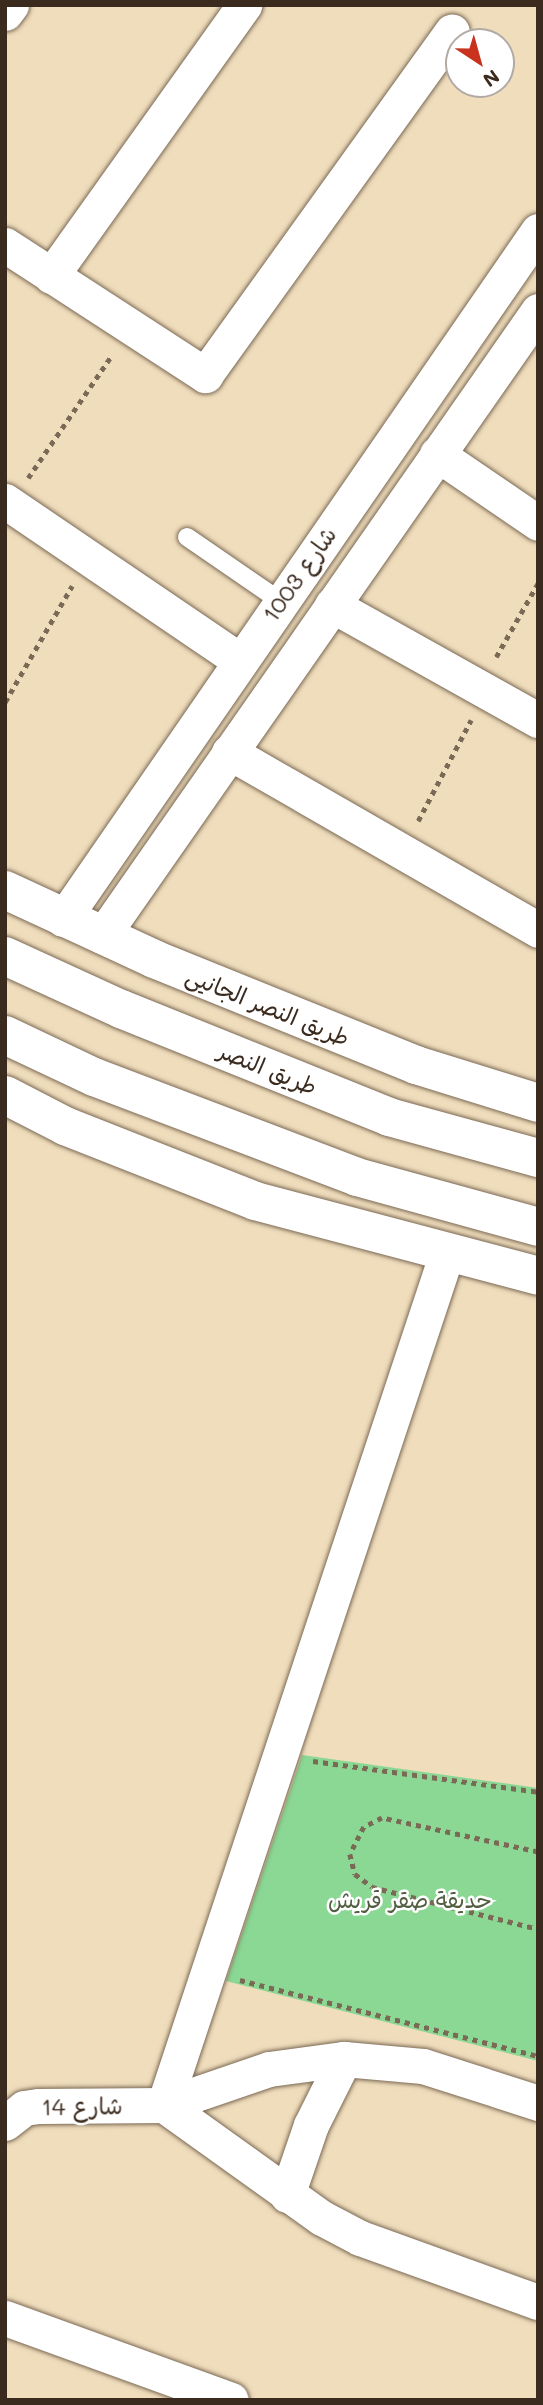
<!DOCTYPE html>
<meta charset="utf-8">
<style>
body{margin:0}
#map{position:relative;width:543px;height:2405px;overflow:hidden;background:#f0ddbc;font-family:Mali,"Playpen Sans Arabic",sans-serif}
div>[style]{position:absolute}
.green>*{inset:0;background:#8bd794}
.path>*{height:4.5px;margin-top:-2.25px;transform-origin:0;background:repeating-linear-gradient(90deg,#7a6955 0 5px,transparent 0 10px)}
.roads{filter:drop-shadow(0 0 2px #7a6955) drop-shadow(0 0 2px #7a6955)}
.service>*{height:18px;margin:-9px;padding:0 9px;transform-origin:9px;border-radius:9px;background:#fff}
.minor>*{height:35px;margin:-17.5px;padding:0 17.5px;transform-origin:17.5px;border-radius:17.5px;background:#fff}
.secondary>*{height:38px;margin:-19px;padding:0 19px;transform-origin:19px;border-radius:19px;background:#fff}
.trunk>*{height:38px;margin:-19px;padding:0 19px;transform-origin:19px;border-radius:19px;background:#fff}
span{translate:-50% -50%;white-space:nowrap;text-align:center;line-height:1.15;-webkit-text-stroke:5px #fff;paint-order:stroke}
.street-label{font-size:23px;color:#3b2a1e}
.park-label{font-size:23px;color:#535e41}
.frame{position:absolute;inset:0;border:7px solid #3b2a1e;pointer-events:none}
.north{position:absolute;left:445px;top:28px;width:70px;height:70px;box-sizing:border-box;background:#fff;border:2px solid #b1aaa5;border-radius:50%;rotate:144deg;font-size:19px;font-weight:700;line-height:28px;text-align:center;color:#3b2a1e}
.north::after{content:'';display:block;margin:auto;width:24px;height:32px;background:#c8321e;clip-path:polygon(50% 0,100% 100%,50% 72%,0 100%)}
</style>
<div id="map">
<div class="green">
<i style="clip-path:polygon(302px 1755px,538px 1788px,538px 2061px,226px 1981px)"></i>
</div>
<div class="path">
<i style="left:28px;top:478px;width:149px;rotate:-55.7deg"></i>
<i style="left:496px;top:657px;width:85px;rotate:-60.4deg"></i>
<i style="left:5px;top:702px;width:134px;rotate:-60deg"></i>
<i style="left:418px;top:821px;width:114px;rotate:-62.3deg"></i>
<i style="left:313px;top:1761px;width:227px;rotate:7.8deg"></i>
<i style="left:538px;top:1852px;width:160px;rotate:-167.7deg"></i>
<i style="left:382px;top:1818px;width:20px;rotate:153deg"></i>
<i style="left:364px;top:1827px;width:30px;rotate:117deg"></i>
<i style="left:350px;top:1854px;width:21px;rotate:76deg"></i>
<i style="left:355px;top:1874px;width:21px;rotate:37deg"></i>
<i style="left:372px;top:1887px;width:171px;rotate:14.2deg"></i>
<i style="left:240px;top:1980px;width:308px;rotate:14.3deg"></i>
</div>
<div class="roads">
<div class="service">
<i style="left:187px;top:537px;width:113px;rotate:34.5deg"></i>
</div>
<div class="minor">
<i style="left:5px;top:13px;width:10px;rotate:-53deg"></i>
<i style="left:5px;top:245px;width:239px;rotate:33deg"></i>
<i style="left:205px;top:375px;width:423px;rotate:-54.3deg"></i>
<i style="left:51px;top:276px;width:333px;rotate:-54.5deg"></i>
<i style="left:437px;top:454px;width:122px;rotate:34.3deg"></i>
<i style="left:5px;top:501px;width:283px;rotate:34.2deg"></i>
<i style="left:332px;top:605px;width:236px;rotate:29.2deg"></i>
<i style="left:229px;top:752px;width:357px;rotate:29.9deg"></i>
<i style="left:63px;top:919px;width:836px;rotate:-55.38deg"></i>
<i style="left:102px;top:936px;width:762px;rotate:-55.1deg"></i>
<i style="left:164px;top:2105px;width:895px;rotate:-71.63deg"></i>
<i style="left:164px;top:2105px;width:194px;rotate:35.6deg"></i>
<i style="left:322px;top:2218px;width:43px;rotate:27.8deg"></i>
<i style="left:360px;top:2238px;width:189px;rotate:19.8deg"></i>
<i style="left:5px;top:2123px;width:24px;rotate:-38deg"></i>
<i style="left:24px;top:2108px;width:15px;rotate:-8deg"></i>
<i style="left:39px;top:2106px;width:125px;rotate:-0.5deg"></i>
<i style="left:164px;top:2105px;width:111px;rotate:-18.9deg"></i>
<i style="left:269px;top:2069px;width:76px;rotate:-7.6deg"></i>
<i style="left:344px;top:2059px;width:79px;rotate:5.1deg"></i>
<i style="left:423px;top:2066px;width:121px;rotate:17.8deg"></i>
<i style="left:287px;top:2195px;width:74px;rotate:-71.1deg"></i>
<i style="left:311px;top:2125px;width:74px;rotate:-63.4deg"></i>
<i style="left:5px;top:2318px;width:240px;rotate:19.9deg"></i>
</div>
<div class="secondary">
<i style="left:5px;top:890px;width:164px;rotate:24.8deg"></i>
<i style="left:154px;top:959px;width:283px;rotate:22deg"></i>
<i style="left:416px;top:1065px;width:128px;rotate:17.3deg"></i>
<i style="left:5px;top:1095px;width:68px;rotate:27.3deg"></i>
<i style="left:65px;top:1126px;width:204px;rotate:21.5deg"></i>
<i style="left:255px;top:1201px;width:293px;rotate:14.8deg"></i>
</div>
<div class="trunk">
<i style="left:5px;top:956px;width:128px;rotate:24.6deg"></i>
<i style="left:121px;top:1009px;width:289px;rotate:21.9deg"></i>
<i style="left:389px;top:1117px;width:155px;rotate:15.4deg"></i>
<i style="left:5px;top:1035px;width:98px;rotate:25.3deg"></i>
<i style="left:94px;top:1077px;width:281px;rotate:20.8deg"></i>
<i style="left:357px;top:1177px;width:188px;rotate:15.4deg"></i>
</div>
</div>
<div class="street-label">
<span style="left:299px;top:574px;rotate:-55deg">شارع 1003</span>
<span style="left:268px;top:1006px;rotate:22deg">طريق النصر الجانيى</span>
<span style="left:268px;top:1068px;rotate:22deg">طريق النصر</span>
<span style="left:82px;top:2106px;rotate:-1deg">شارع 14</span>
</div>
<div class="park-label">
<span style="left:410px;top:1899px">حديقة صقر قريش</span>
</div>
<div class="frame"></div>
<div class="north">N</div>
</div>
